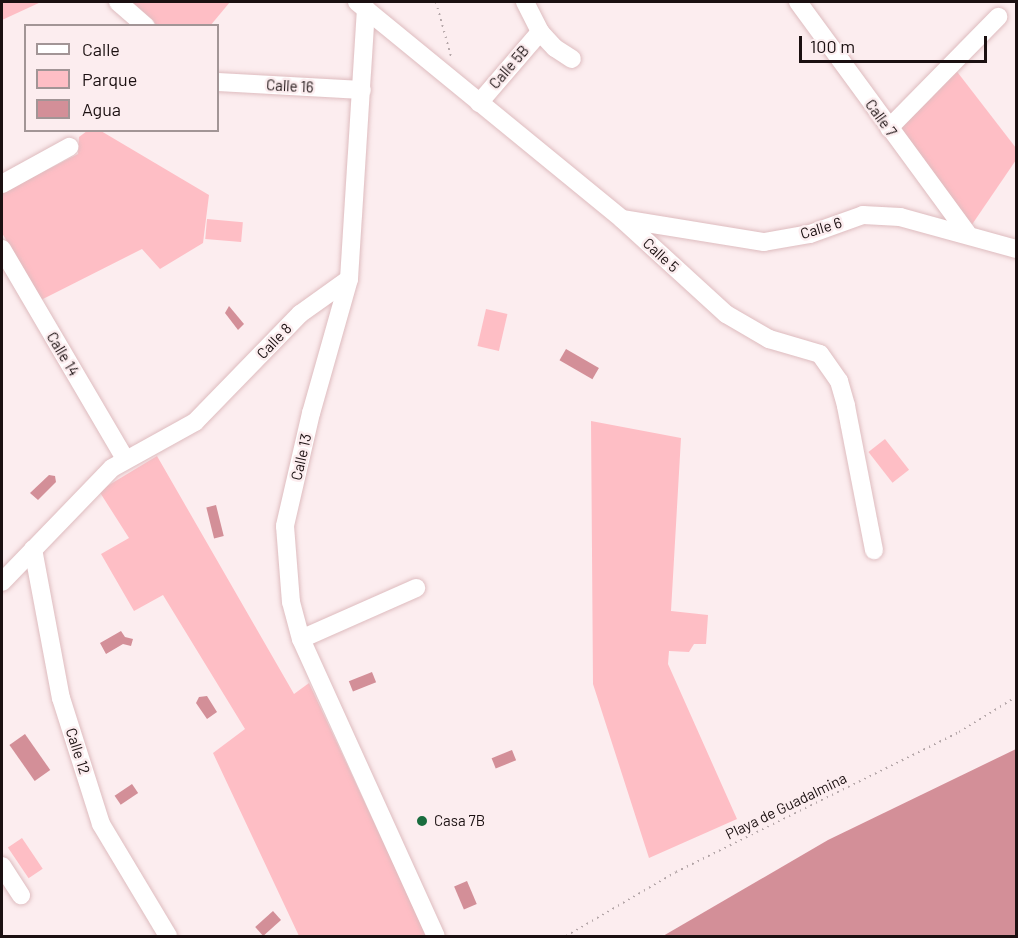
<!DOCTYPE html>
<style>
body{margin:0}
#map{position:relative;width:1018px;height:938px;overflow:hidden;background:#fcedef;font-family:Barlow,sans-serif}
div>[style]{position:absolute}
.green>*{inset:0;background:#febec5;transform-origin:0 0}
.water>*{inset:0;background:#d38f98;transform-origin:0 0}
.path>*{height:2px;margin-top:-1px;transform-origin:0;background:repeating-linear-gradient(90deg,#b5a7a9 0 1.5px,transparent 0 6px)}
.roads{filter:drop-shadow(0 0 2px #debcbf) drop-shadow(0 0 2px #debcbf)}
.minor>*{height:18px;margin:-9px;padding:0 9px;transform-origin:9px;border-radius:9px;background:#fff}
.dots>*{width:16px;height:16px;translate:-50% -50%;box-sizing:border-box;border:3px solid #fcedef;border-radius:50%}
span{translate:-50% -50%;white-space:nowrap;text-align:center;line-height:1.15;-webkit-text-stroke:5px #fcedef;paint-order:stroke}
.street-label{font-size:15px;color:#1b1011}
.poi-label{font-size:15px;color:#1b1011}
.left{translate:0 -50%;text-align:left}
.frame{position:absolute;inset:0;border:3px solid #1b1011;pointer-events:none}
.legend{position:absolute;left:24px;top:24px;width:195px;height:108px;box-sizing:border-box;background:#fcedef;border:2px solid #a29596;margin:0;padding:8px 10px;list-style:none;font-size:18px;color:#1b1011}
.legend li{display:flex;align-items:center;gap:12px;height:30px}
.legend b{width:30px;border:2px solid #a29596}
.scale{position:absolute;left:799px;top:36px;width:188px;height:27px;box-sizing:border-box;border:3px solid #1b1011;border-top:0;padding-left:8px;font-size:18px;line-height:21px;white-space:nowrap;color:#1b1011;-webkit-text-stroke:4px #fcedef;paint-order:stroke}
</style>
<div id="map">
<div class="green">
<i style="clip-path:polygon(2px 2px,41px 2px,2px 20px)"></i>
<i style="clip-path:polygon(128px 2px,230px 2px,210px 26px,157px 25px)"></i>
<i style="clip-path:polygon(955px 69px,1016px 148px,1016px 160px,971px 226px,899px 127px)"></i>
<i style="clip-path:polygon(87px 131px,101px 131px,209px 195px,203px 243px,160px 269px,142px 249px,41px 300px,2px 233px,2px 193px,78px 154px,79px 137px)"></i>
<i style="left:207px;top:219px;width:36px;height:20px;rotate:5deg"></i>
<i style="left:486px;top:309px;width:22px;height:38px;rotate:13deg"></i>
<i style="clip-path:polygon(591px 421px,681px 438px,671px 611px,708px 615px,706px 644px,694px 644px,689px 652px,669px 651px,668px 664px,737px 819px,649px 858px,593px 684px)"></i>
<i style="left:885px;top:439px;width:39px;height:21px;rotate:52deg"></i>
<i style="clip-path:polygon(157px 456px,294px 694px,309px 683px,427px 936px,299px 936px,213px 753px,245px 729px,163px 595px,134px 611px,101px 554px,129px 538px,99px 491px)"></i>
<i style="left:22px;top:838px;width:37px;height:17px;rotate:56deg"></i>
</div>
<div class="water">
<i style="clip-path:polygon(229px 306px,244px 324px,238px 330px,225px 313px)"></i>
<i style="left:566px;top:349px;width:38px;height:13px;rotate:30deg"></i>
<i style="clip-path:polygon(49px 475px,55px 476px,56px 482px,38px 500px,30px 493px)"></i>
<i style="left:216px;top:505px;width:32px;height:10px;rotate:76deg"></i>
<i style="clip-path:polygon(121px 631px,125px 637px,133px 639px,131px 646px,123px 644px,106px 654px,100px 643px)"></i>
<i style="left:372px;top:672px;width:11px;height:25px;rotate:68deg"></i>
<i style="clip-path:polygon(207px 696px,217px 712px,207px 719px,196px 703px,199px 697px)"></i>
<i style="left:25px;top:734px;width:44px;height:19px;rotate:55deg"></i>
<i style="clip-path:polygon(1016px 749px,1016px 936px,663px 936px,828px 840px)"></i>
<i style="left:512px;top:750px;width:11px;height:22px;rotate:68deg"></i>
<i style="left:132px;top:784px;width:11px;height:21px;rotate:56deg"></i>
<i style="left:467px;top:881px;width:25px;height:14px;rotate:67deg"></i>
<i style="left:273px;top:911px;width:12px;height:24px;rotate:48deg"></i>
</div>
<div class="path">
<i style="left:436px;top:2px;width:60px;rotate:74.6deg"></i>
<i style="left:566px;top:936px;width:127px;rotate:-30.2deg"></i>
<i style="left:676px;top:872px;width:316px;rotate:-26.3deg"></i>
<i style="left:959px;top:732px;width:67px;rotate:-31.6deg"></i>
</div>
<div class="roads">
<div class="minor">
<i style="left:118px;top:2px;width:37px;rotate:41deg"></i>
<i style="left:357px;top:2px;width:343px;rotate:39.3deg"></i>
<i style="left:622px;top:219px;width:141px;rotate:42.4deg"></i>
<i style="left:726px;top:314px;width:50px;rotate:30.2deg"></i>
<i style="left:769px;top:339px;width:53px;rotate:16.4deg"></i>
<i style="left:820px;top:354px;width:33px;rotate:55deg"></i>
<i style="left:839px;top:381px;width:26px;rotate:74deg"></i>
<i style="left:846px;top:406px;width:147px;rotate:79deg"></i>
<i style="left:525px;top:2px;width:34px;rotate:63deg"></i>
<i style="left:798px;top:2px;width:286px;rotate:53.8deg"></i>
<i style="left:218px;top:82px;width:144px;rotate:3.2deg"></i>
<i style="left:479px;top:103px;width:94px;rotate:-49.3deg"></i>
<i style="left:540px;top:32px;width:22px;rotate:47deg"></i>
<i style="left:555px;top:48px;width:20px;rotate:33deg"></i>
<i style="left:889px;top:128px;width:156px;rotate:-45.5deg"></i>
<i style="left:2px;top:184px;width:77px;rotate:-28.9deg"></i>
<i style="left:622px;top:219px;width:144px;rotate:9.2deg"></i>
<i style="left:764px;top:242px;width:47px;rotate:-9.9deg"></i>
<i style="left:810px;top:234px;width:56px;rotate:-19.7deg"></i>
<i style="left:863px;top:215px;width:37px;rotate:3deg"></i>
<i style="left:900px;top:217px;width:120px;rotate:15.4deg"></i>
<i style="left:2px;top:249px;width:243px;rotate:59.6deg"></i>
<i style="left:349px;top:279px;width:139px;rotate:105.8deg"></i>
<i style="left:311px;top:413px;width:116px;rotate:103deg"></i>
<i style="left:285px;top:526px;width:76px;rotate:85.5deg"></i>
<i style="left:291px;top:602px;width:38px;rotate:75deg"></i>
<i style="left:301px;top:639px;width:126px;rotate:-23.9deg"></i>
<i style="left:33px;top:549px;width:152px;rotate:79.4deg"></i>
<i style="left:61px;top:698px;width:132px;rotate:72.4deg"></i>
<i style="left:101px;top:824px;width:131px;rotate:59.1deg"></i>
<i style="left:2px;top:582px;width:158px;rotate:-46deg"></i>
<i style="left:112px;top:468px;width:95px;rotate:-29deg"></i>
<i style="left:195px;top:422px;width:151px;rotate:-45.8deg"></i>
<i style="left:300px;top:314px;width:60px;rotate:-35.5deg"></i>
<i style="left:349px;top:279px;width:271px;rotate:-86.4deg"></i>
<i style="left:301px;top:639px;width:326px;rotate:65.6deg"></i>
<i style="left:2px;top:866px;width:35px;rotate:57deg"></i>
</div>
</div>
<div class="dots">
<i style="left:422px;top:821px;background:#196c3e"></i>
</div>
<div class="street-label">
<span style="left:509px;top:67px;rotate:-49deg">Calle 5B</span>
<span style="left:290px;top:86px;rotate:3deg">Calle 16</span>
<span style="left:881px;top:118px;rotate:54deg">Calle 7</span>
<span style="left:821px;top:228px;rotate:-17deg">Calle 6</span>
<span style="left:661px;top:255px;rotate:43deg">Calle 5</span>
<span style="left:274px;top:341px;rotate:-46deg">Calle 8</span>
<span style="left:63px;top:354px;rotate:59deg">Calle 14</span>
<span style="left:301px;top:457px;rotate:-77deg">Calle 13</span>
<span style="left:78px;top:751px;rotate:72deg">Calle 12</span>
<span style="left:786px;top:806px;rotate:-26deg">Playa de Guadalmina</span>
</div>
<div class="poi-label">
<span class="left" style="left:434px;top:821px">Casa 7B</span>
</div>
<div class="frame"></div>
<ul class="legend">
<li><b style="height:8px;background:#fff"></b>Calle</li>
<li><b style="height:16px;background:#febec5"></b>Parque</li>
<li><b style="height:16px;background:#d38f98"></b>Agua</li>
</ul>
<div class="scale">100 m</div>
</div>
